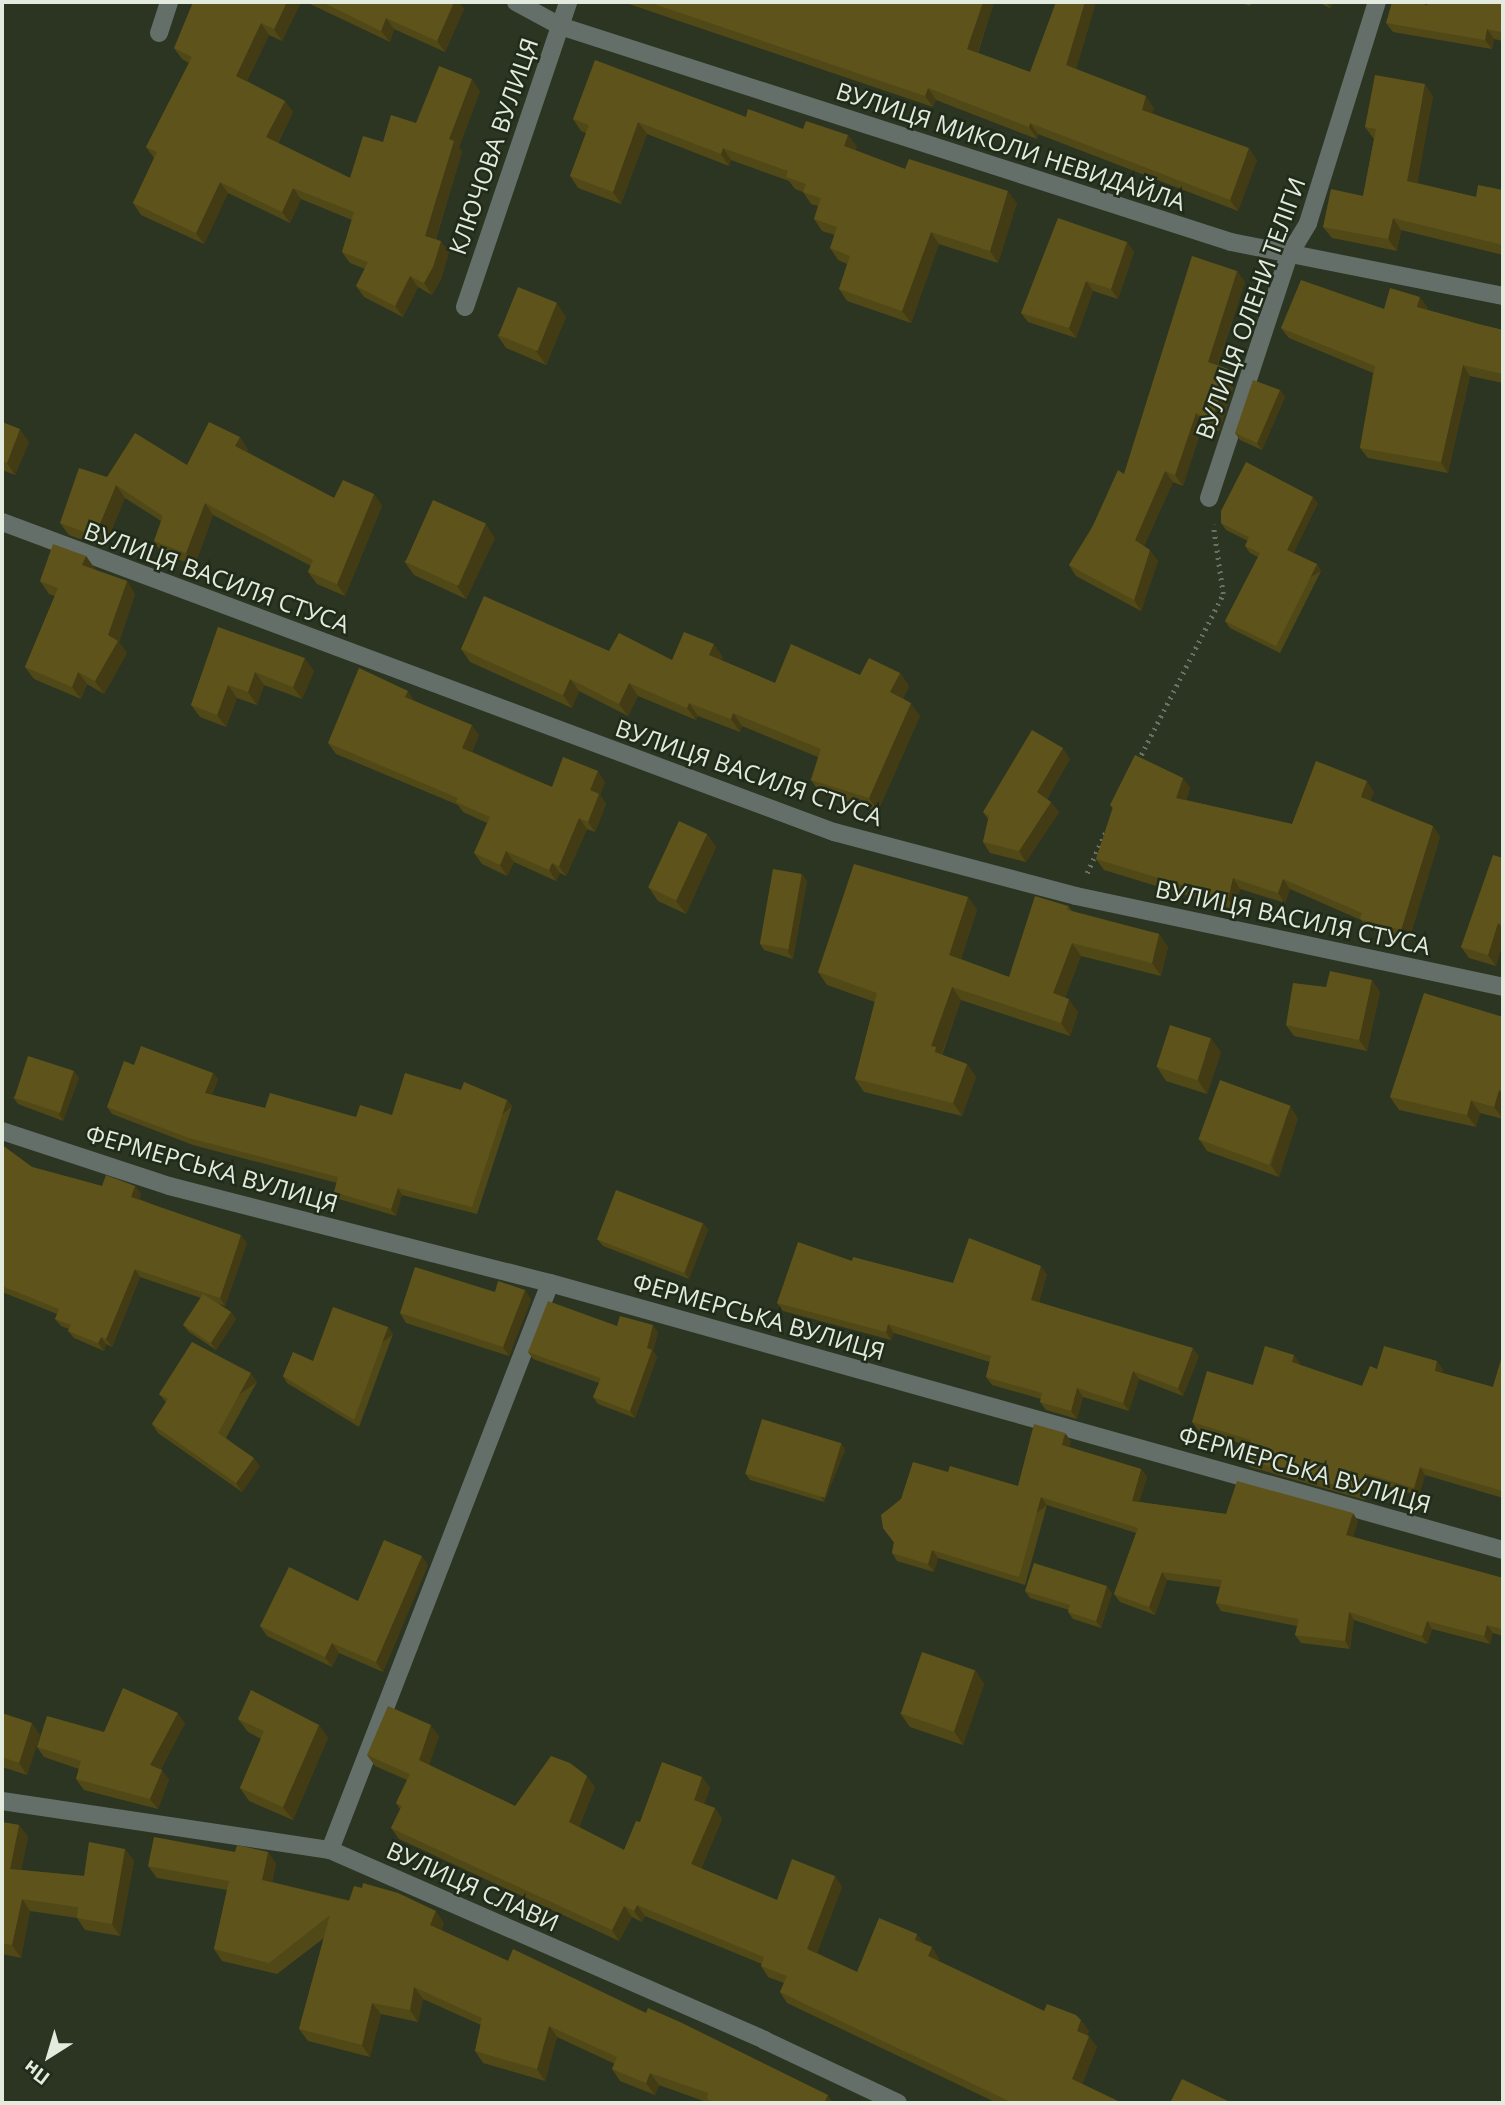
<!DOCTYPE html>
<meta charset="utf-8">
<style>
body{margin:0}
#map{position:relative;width:1505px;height:2105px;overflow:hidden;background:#2b3522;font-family:"Open Sans",sans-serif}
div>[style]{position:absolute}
.path>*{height:4.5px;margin-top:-2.25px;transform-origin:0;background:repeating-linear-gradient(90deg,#697262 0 2px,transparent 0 7px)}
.service>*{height:18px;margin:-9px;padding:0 9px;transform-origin:9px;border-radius:9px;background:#646f69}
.minor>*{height:18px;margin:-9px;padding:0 9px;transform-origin:9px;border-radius:9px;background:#646f69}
.wall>*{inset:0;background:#514817}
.shaded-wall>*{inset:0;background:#423b13;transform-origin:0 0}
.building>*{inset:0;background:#5e541b;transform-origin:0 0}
span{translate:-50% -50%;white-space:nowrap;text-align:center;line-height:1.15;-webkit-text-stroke:5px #212b19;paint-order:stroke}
.street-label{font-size:24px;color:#e3eade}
.frame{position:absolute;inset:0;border:4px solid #e3eade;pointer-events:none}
.north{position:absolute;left:14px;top:2021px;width:70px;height:70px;-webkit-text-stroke:5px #212b19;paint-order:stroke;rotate:217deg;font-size:19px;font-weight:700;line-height:28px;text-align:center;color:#e3eade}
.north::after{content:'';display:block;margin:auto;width:24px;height:32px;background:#e3eade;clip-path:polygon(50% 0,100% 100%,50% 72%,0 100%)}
</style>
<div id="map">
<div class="path">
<i style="left:1138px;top:761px;width:187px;rotate:-63deg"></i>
<i style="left:1223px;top:594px;width:70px;rotate:-98.2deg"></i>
<i style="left:1087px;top:873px;width:44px;rotate:-65.8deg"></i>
</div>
<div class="service">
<i style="left:330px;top:1850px;width:608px;rotate:-68.79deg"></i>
</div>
<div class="minor">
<i style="left:516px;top:2px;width:50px;rotate:28.6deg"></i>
<i style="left:560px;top:26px;width:705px;rotate:17.84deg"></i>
<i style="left:1231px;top:242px;width:277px;rotate:11.2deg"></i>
<i style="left:159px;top:33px;width:33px;rotate:-72deg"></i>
<i style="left:465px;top:307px;width:322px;rotate:-71.3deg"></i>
<i style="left:1209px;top:498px;width:256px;rotate:-71.8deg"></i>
<i style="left:1289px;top:255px;width:37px;rotate:-59deg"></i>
<i style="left:1308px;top:223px;width:232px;rotate:-72.7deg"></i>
<i style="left:2px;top:522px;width:888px;rotate:20.44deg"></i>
<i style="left:834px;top:832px;width:250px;rotate:14.8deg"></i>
<i style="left:1076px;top:896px;width:437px;rotate:12deg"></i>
<i style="left:2px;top:1131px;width:176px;rotate:18.2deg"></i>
<i style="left:169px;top:1186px;width:393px;rotate:14.3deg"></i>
<i style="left:550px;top:1283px;width:990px;rotate:15.65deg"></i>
<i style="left:2px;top:1801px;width:332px;rotate:8.5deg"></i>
<i style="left:330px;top:1850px;width:474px;rotate:23.6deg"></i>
<i style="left:764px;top:2040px;width:148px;rotate:25.2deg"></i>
</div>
<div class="wall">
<i style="clip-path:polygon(301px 2px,282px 41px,269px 35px,247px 81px,285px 101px,293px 112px,278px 143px,350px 178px,383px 142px,416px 123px,480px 91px,459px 147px,462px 152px,436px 239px,449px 252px,441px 279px,432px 295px,418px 287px,403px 317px,364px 297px,356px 286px,365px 269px,350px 263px,342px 252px,352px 220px,301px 199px,290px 223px,228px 193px,204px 244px,141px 215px,133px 203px,154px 158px,146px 147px,189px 63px,182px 59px,174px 48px)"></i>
<i style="clip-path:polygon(306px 2px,459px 2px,464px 9px,445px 52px,394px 29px,390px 42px)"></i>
<i style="clip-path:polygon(623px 2px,994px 2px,978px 53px,1030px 72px,1096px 2px,1076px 69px,1154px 108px,1152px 113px,1257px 160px,1238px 211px,1038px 134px,1037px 139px,936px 100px,933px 107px)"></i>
<i style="clip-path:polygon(1238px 2px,1252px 2px,1250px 6px)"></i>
<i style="clip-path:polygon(1318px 2px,1333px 2px,1330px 8px)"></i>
<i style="clip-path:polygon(1503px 2px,1503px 41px,1494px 39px,1492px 49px,1393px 32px,1386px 23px,1427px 5px)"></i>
<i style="clip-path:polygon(1433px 96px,1417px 183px,1476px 197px,1503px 190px,1503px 255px,1401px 230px,1397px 251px,1332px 238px,1323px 227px,1363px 196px,1374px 139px,1365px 127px)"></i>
<i style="clip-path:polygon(746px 117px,803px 129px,848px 135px,857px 147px,855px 150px,905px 169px,1017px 203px,998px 263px,939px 244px,911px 323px,847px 301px,839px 289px,847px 264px,838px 260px,830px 248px,835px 235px,822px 231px,814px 219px,818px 206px,811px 204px,803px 192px,795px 189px,789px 181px,731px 160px,729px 166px,647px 134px,621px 204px,578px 188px,570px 176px,586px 133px,581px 131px,573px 119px)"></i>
<i style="clip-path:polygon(1127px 242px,1134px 252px,1118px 299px,1093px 291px,1076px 338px,1028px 322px,1021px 313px)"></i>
<i style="clip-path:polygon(1237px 271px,1245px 282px,1218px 365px,1236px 380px,1219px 431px,1203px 424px,1183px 486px,1173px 482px,1144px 546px,1158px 561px,1141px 611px,1076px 576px,1069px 565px,1124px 474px)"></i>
<i style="clip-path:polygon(1427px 307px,1427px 310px,1482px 325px,1503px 330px,1503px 383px,1470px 376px,1448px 473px,1368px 458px,1360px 448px,1373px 373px,1289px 338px,1281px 328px,1384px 309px)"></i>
<i style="clip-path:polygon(566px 317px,546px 365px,506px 348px,497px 335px)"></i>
<i style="clip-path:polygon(1280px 390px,1285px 397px,1262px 450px,1240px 440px,1235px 433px)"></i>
<i style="clip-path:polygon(2px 422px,29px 442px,15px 475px,2px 470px)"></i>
<i style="clip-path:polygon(240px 437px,248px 450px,247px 452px,334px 498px,374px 494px,382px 506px,345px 596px,317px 584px,308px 572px,311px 566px,213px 515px,195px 565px,162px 554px,154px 541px,161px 521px,125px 498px,104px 548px,69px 535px,60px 523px,107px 477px,187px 465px)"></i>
<i style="clip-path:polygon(1318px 503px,1293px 553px,1317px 564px,1321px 571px,1280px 653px,1230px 628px,1225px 621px,1258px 557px,1250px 553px,1245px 546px,1248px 541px,1226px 530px,1221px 523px)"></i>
<i style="clip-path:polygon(495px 538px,466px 599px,414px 575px,404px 561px)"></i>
<i style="clip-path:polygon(86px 556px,95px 569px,94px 570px,127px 581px,135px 594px,119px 642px,127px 653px,104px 694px,87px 684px,81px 699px,34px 679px,25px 667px,55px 596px,49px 594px,40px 581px)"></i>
<i style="clip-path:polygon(218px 627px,314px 671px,302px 699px,264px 685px,257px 705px,237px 698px,226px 727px,200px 717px,191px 705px)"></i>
<i style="clip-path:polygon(461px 649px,609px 651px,672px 660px,723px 657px,721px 660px,775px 683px,860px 675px,900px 673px,909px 686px,903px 698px,920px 716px,878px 811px,820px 793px,811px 780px,818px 757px,742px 726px,740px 732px,698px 716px,696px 720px,638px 696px,628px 716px,579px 691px,572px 708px,470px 662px)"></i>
<i style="clip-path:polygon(414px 701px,479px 735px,472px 752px,552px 787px,605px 782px,600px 795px,606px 804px,595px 832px,587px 829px,566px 876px,560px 873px,556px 881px,514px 862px,507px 876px,482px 864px,474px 853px,487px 823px,463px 812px,458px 805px,336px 754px,328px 743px)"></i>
<i style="clip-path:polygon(1070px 759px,1047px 799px,1059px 812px,1026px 862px,990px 853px,983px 842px,988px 819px,983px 812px)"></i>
<i style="clip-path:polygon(1183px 778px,1190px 788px,1186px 800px,1292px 824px,1374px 792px,1370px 801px,1433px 826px,1440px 837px,1409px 940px,1368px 929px,1361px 920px,1290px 889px,1285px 903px,1240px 889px,1235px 910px,1104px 870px,1096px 859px,1113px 809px,1110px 805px)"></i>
<i style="clip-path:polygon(707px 834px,716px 847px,686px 914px,658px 901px,649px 888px)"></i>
<i style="clip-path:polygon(1503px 858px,1503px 942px,1496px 966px,1469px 958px,1461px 947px)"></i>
<i style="clip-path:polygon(802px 874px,807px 881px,793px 959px,764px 950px,760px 944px)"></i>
<i style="clip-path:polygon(968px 897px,977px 910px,961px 959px,1009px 977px,1068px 906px,1072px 911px,1159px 934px,1168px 947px,1161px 976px,1081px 956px,1065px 998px,1078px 1012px,1070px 1036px,961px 1000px,942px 1055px,967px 1064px,976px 1077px,962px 1116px,864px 1092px,855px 1079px,875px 1002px,827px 985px,818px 972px)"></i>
<i style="clip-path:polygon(1326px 987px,1380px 992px,1367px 1051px,1294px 1036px,1286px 1025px)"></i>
<i style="clip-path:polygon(1503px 1017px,1503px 1119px,1480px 1113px,1476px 1127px,1399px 1110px,1390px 1097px)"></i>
<i style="clip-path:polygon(1221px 1052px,1207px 1094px,1166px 1081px,1157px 1067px)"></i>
<i style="clip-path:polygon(134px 1065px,213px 1073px,218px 1079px,212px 1095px,265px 1108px,356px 1117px,392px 1115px,461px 1090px,507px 1100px,512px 1106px,477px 1214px,402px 1195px,396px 1216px,339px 1199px,334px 1192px,337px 1183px,193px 1145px,112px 1114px,107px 1107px)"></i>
<i style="clip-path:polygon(74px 1071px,79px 1078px,63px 1121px,18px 1104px,13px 1097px)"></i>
<i style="clip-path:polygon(1298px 1118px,1279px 1177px,1207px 1151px,1199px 1139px)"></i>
<i style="clip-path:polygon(2px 1145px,32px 1167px,102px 1186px,135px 1186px,141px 1194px,139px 1199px,247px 1243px,225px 1306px,218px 1303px,231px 1312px,236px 1319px,216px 1350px,189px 1332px,184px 1326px,201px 1298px,140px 1277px,112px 1347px,106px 1344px,104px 1351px,74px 1338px,68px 1331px,69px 1329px,61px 1326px,55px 1319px,57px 1314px,2px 1292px)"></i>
<i style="clip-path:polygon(703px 1223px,708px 1230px,689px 1279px,603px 1246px,598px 1240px)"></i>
<i style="clip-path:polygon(852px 1261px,953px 1283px,1047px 1274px,1039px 1302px,1199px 1356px,1183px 1396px,1139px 1379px,1129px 1411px,1083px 1397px,1077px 1419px,1046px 1410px,1040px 1402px,1041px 1399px,992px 1385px,986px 1377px,990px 1362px,894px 1333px,891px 1340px,783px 1311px,777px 1303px)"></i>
<i style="clip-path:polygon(525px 1290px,531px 1300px,509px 1356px,406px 1323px,400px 1313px,495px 1292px)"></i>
<i style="clip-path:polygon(617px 1326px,658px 1332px,653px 1351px,657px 1357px,635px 1418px,598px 1404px,593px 1397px,599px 1383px,533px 1359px,528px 1352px)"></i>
<i style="clip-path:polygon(388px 1327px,393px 1334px,359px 1427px,287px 1383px,283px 1376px,313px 1361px)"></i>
<i style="clip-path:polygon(1503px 1353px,1503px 1498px,1425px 1475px,1419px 1496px,1371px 1481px,1365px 1500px,1250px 1467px,1244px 1459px,1249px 1446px,1198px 1430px,1192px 1422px,1253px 1385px,1300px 1363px,1299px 1365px,1362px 1386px,1377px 1369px,1443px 1369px,1442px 1373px,1493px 1387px)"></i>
<i style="clip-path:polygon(257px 1382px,226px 1438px,260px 1466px,242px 1492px,158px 1433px,152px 1424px,166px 1402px,159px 1394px)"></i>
<i style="clip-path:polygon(1071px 1441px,1069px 1447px,1141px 1469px,1147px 1477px,1139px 1502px,1226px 1514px,1358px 1521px,1353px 1537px,1503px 1578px,1503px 1636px,1493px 1633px,1490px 1644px,1432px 1629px,1427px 1644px,1354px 1620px,1350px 1649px,1301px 1643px,1295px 1635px,1297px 1626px,1221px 1611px,1216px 1603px,1220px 1587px,1167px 1580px,1155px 1615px,1120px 1602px,1114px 1594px,1136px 1533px,1047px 1505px,1025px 1585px,938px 1558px,934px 1572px,897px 1561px,892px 1553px,894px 1543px,883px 1528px,948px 1472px,1018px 1486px)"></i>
<i style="clip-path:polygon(841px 1443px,845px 1450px,824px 1502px,750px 1480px,745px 1473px)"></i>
<i style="clip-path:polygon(428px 1565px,383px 1672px,339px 1653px,332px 1667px,267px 1636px,260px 1626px,358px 1601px)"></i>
<i style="clip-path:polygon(1025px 1591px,1112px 1593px,1101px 1628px,1073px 1619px,1068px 1612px,1069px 1610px,1030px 1598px)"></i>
<i style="clip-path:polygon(975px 1670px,984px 1684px,963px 1745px,910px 1727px,900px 1713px)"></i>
<i style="clip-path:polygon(2px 1713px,40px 1735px,27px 1775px,2px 1767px)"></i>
<i style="clip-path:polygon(238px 1719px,319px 1725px,328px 1738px,293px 1820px,249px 1801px,240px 1788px,261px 1739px,248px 1732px)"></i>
<i style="clip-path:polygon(185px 1723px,161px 1769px,169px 1780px,158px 1809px,84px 1790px,76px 1779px,79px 1769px,44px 1757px,37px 1747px,104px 1732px)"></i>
<i style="clip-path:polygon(439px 1736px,429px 1765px,515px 1806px,595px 1787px,579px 1827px,624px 1850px,640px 1822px,702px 1777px,710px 1788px,704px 1804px,715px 1808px,722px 1819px,701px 1869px,777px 1900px,835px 1876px,842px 1887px,817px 1953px,857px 1972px,924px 1944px,939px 1958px,938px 1961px,1044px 2011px,1089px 2031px,1087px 2035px,1097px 2047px,1082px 2084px,1122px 2103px,997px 2103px,787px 2003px,780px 1992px,784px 1983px,768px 1977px,761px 1966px,762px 1964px,645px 1916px,642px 1922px,632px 1917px,619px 1941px,399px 1839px,391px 1828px,400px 1809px,396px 1803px,407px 1780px,375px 1766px,367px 1755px)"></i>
<i style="clip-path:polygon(2px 1822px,19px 1825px,28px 1837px,21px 1870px,84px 1876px,125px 1849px,134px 1861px,120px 1936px,85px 1930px,77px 1918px,30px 1911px,21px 1958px,2px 1954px)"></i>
<i style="clip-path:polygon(235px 1852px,268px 1852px,276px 1864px,272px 1882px,444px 1923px,441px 1930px,508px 1961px,646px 2013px,833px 2103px,709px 2103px,659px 2085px,655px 2095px,620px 2081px,612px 2069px,615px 2064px,557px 2037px,545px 2081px,483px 2063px,475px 2051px,481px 2025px,423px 1999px,418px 2022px,381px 2014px,370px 2057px,308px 2041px,299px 2029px,324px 1938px,277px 1974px,222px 1961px,214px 1949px,227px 1890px,157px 1878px,148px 1866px)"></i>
</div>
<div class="shaded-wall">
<i style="clip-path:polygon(287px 2px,301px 2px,282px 41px,274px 29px)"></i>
<i style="clip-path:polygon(454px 2px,459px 2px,464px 9px,445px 52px,437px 41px)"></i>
<i style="clip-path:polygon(983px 2px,994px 2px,975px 60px,967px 49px)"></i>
<i style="clip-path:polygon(1085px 2px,1096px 2px,1074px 76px,1066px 65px)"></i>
<i style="clip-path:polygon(1326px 2px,1333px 2px,1330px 8px)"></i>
<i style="clip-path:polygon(1503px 17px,1503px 36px,1501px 32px)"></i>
<i style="clip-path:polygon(386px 18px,394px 29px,390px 42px,381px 31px)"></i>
<i style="clip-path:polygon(261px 23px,269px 35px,244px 87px,236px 76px)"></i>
<i style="clip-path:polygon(1487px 29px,1494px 39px,1492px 49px,1485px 40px)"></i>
<i style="clip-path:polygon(472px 79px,480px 91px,459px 147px,462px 152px,433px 247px,425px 236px,449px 139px)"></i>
<i style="clip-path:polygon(1425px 84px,1433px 96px,1416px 193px,1407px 181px)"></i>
<i style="clip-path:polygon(928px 88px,936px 100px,933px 107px,925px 96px)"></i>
<i style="clip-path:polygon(1146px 96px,1154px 108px,1150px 121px,1142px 110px)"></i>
<i style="clip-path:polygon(285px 101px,293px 112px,274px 149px,266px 137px)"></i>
<i style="clip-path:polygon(638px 122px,647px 134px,621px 204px,613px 192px)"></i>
<i style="clip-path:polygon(1030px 123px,1038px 134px,1037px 139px,1029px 127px)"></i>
<i style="clip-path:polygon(848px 135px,857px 147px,852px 158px,844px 146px)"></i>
<i style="clip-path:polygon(723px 148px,731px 160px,729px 166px,721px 154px)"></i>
<i style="clip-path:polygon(1249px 148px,1257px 160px,1238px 211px,1230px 200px)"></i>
<i style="clip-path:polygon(220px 182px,228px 193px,204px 244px,196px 233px)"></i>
<i style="clip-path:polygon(293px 188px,301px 199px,290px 223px,282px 212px)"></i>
<i style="clip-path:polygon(1008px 191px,1017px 203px,998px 263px,990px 251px)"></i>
<i style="clip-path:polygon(1393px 218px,1401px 230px,1397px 251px,1388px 239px)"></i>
<i style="clip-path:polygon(931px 232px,939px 244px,911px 323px,902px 311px)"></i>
<i style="clip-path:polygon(441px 241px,449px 252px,441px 279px,432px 295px,424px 283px)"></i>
<i style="clip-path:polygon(1127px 242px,1134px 252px,1118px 299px,1111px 289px)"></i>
<i style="clip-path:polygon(1237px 271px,1245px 282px,1215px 372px,1208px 362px)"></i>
<i style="clip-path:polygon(410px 276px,418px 287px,403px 317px,395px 306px)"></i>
<i style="clip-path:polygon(1086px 281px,1093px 291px,1076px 338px,1069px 328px)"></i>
<i style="clip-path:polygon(1420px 297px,1427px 307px,1424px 318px,1417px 307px)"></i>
<i style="clip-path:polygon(557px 303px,566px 317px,546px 365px,536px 351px)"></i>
<i style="clip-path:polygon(1463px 365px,1470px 376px,1448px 473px,1441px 462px)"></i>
<i style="clip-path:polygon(1228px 369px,1236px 380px,1219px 431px,1212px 420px)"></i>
<i style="clip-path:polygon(1280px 390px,1285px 397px,1262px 450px,1257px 443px)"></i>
<i style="clip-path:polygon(1196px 413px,1203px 424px,1183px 486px,1175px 475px)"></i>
<i style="clip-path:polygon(20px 429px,29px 442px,15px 475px,7px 463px)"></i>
<i style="clip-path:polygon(240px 437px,248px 450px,244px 458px,235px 446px)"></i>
<i style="clip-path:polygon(1165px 471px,1173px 482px,1142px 551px,1135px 540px)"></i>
<i style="clip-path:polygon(116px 485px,125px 498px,104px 548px,95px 536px)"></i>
<i style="clip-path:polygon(374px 494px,382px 506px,345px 596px,337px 584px)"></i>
<i style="clip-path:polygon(1313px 497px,1318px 503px,1292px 557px,1287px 550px)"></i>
<i style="clip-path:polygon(205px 503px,213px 515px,195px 565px,186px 553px)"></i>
<i style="clip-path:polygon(486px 524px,495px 538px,466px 599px,457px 586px)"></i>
<i style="clip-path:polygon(1150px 550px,1158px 561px,1141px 611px,1134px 600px)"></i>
<i style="clip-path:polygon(86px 556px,95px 569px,91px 578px,82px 565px)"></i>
<i style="left:1317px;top:564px;width:8px;height:92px;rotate:60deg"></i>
<i style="clip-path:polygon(127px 581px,135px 594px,119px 642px,127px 653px,104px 694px,95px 681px,108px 635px)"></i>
<i style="clip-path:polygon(714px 644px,723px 657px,718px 668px,709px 655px)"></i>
<i style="clip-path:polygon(305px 658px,314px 671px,302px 699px,293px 687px)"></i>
<i style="clip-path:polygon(78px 672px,87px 684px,81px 699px,72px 687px)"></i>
<i style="clip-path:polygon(255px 672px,264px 685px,257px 705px,248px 692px)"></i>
<i style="clip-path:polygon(900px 673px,909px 686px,899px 705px,890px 692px)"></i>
<i style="clip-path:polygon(570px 679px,579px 691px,572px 708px,563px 695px)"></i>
<i style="clip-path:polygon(629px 683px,638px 696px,628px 716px,619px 704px)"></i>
<i style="clip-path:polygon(228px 685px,237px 698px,226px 727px,217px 715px)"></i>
<i style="clip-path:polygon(408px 691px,415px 702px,405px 697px)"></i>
<i style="clip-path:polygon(689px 703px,698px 716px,696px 720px,687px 708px)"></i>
<i style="clip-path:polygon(911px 703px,920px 716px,878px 811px,869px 798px)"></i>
<i style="clip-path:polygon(733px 713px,742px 726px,740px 732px,731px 719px)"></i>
<i style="clip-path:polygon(472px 725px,479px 735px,469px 758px,462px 748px)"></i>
<i style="clip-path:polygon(1063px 748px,1070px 759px,1044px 803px,1037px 792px)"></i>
<i style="clip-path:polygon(598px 771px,605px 782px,600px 795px,606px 804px,595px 832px,588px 822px,590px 790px)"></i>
<i style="clip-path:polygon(1183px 778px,1190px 788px,1184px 809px,1176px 798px)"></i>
<i style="clip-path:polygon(1367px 781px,1374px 792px,1368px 808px,1361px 797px)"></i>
<i style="clip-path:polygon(1051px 802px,1059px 812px,1026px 862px,1019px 851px)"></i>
<i style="clip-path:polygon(579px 818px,587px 829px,566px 876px,559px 866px)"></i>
<i style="clip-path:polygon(1433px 826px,1440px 837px,1409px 940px,1401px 930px)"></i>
<i style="clip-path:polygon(707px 834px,716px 847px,686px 914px,676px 901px)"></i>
<i style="clip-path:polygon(506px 851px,514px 862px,507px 876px,500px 865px)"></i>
<i style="clip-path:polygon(552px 863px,560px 873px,556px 881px,549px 870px)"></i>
<i style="clip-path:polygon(802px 874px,807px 881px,793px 959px,788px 952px)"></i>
<i style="clip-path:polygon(1233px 878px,1240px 889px,1235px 910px,1228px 899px)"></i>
<i style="clip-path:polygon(1283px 879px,1290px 889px,1285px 903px,1278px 893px)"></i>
<i style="clip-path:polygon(968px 897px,977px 910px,958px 968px,949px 955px)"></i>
<i style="clip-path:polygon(1498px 923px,1503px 930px,1503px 942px,1496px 966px,1488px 955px)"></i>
<i style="clip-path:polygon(1159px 934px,1168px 947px,1161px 976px,1152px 963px)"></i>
<i style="clip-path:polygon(1072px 943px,1081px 956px,1062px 1006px,1053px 993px)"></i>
<i style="clip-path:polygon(1372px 980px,1380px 992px,1367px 1051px,1359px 1040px)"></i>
<i style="clip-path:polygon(952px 987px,961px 1000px,941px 1055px,944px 1065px,931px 1046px)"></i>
<i style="clip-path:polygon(1069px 999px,1078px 1012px,1070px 1036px,1061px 1023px)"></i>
<i style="clip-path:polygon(1211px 1038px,1221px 1052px,1207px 1094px,1198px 1080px)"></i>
<i style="clip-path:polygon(967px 1064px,976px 1077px,962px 1116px,953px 1103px)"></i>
<i style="clip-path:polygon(74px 1071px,79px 1078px,63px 1121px,59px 1114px)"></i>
<i style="clip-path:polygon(213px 1073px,218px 1079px,210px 1100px,205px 1093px)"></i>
<i style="clip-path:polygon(1499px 1090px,1503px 1095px,1503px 1119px,1494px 1107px)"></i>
<i style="left:507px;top:1100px;width:8px;height:113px;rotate:50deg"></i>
<i style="clip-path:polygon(1471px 1100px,1480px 1113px,1476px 1127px,1467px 1115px)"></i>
<i style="clip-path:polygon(1290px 1106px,1298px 1118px,1279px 1177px,1271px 1165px)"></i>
<i style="clip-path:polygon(135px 1186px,141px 1194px,137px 1205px,131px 1197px)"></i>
<i style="clip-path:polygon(398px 1188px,402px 1195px,396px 1216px,391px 1209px)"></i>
<i style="clip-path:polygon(703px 1223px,708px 1230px,689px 1279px,685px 1273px)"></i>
<i style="clip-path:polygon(241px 1235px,247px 1243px,225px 1306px,220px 1298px)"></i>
<i style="clip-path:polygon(1041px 1266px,1047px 1274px,1037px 1308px,1031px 1300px)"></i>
<i style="clip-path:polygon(135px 1269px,140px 1277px,112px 1347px,106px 1339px)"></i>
<i style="clip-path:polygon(525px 1290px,531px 1300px,509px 1356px,503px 1347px)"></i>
<i style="clip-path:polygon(231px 1312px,236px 1319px,216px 1350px,211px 1343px)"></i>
<i style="clip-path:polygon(888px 1324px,894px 1333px,891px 1340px,886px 1332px)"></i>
<i style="clip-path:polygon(653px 1325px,658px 1332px,653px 1351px,657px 1357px,635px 1418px,630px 1411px)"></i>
<i style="left:388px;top:1327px;width:9px;height:99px;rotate:54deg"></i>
<i style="clip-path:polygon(101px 1337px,106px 1344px,104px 1351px,98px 1343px)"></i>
<i style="clip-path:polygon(1193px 1348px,1199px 1356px,1183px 1396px,1178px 1388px)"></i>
<i style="clip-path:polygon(1294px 1355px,1300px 1363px,1297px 1370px,1292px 1362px)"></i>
<i style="clip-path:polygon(1437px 1361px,1443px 1369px,1440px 1379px,1435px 1371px)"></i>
<i style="clip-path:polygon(1133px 1371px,1139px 1379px,1129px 1411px,1123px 1403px)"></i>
<i style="left:251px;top:1373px;width:11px;height:68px;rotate:56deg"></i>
<i style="clip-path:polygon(1077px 1388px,1083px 1397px,1077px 1419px,1071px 1411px)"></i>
<i style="clip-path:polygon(1065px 1433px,1071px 1441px,1067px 1453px,1062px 1445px)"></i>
<i style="clip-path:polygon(841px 1443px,845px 1450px,824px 1502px,820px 1495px)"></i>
<i style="clip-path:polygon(254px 1458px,260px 1466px,242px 1492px,236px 1483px)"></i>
<i style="clip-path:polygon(1420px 1467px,1425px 1475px,1419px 1496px,1414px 1488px)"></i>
<i style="clip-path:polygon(1141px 1469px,1147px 1477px,1137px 1509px,1132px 1501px)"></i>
<i style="clip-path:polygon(1365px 1473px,1371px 1481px,1365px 1500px,1359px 1492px)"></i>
<i style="left:1041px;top:1497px;width:10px;height:83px;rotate:53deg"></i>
<i style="clip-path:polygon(1353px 1513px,1358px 1521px,1351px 1543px,1346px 1535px)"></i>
<i style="clip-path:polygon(932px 1550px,938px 1558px,934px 1572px,928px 1564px)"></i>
<i style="clip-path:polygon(422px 1556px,428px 1565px,383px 1672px,376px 1662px)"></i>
<i style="clip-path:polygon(1162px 1572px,1167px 1580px,1155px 1615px,1149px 1607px)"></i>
<i style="clip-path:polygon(1107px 1586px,1112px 1593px,1101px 1628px,1096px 1621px)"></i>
<i style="clip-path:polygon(1349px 1612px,1354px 1620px,1350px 1649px,1345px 1641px)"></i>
<i style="clip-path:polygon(1427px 1621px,1432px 1629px,1427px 1644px,1422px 1636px)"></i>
<i style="clip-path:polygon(1487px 1625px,1493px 1633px,1490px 1644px,1484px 1636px)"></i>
<i style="clip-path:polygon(332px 1643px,339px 1653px,332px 1667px,325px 1657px)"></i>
<i style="clip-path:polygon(975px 1670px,984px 1684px,963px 1745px,954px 1731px)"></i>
<i style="clip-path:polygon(178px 1713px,185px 1723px,157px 1776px,150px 1765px)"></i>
<i style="clip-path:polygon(32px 1723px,40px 1735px,27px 1775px,19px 1763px)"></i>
<i style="clip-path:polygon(319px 1725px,328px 1738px,293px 1820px,283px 1807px)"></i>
<i style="clip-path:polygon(431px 1725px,439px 1736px,427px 1771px,419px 1760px)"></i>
<i style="clip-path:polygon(162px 1770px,169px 1780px,158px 1809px,150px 1799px)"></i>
<i style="clip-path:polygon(587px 1776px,595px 1787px,577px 1833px,569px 1822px)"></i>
<i style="clip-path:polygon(702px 1777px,710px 1788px,702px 1811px,694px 1800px)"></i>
<i style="clip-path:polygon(715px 1808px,722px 1819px,699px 1875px,691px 1864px)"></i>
<i style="clip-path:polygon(19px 1825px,28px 1837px,19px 1881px,10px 1869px)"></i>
<i style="clip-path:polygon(125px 1849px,134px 1861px,120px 1936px,112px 1924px)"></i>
<i style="clip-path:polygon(268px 1852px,276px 1864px,270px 1892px,262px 1880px)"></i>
<i style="clip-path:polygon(835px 1876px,842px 1887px,814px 1960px,807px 1949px)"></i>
<i style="clip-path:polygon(22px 1899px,30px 1911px,21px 1958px,12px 1945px)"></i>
<i style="clip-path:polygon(637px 1905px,645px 1916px,642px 1922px,634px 1911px)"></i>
<i style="clip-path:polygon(624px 1906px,632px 1917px,619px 1941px,612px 1930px)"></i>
<i style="clip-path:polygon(436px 1911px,444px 1923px,438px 1937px,430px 1925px)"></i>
<i style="clip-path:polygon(917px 1934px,925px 1945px,915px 1940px)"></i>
<i style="clip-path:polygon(932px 1947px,939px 1958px,936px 1967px,928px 1956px)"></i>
<i style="clip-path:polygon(414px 1987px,423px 1999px,418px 2022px,410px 2010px)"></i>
<i style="clip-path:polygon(372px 2003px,381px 2014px,370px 2057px,362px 2045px)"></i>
<i style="clip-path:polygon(1081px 2020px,1089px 2031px,1084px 2042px,1077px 2031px)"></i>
<i style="clip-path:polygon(549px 2026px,557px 2037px,545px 2081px,537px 2069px)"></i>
<i style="clip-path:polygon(1089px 2036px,1097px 2047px,1080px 2090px,1072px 2079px)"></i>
<i style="clip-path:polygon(650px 2073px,659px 2085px,655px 2095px,646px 2083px)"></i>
<i style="clip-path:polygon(828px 2095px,833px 2103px,824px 2103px)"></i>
</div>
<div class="building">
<i style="clip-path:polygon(193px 2px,287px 2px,274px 29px,261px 23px,236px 76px,285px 101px,266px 137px,350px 178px,363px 136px,383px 142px,391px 115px,416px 123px,439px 66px,472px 79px,449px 139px,454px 141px,425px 236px,441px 241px,433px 267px,424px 283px,410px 276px,395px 306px,356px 286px,368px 262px,342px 252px,354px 212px,293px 188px,282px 212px,220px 182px,196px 233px,133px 203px,157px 152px,146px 147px,192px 57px,174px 48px)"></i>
<i style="clip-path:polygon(322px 2px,454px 2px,437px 41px,386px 18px,381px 31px)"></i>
<i style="clip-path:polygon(648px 2px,983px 2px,967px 49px,1030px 72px,1056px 2px,1085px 2px,1066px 65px,1146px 96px,1142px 110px,1249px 148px,1230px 200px,1030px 123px,1029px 127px,928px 88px,925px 96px)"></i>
<i style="clip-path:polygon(1392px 2px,1417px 2px,1427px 5px,1428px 2px,1503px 2px,1503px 17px,1501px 32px,1487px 29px,1485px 40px,1386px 23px)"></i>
<i style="clip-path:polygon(595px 60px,746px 117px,748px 109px,803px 129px,806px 121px,848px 135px,844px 146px,905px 169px,909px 159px,1008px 191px,990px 251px,931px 232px,902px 311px,839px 289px,850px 256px,830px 248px,837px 227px,814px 219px,821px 198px,803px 192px,806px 184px,786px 177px,788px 171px,723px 148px,721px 154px,638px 122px,613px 192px,570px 176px,589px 125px,573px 119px)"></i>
<i style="clip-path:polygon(1375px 75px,1425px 84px,1407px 181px,1476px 197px,1478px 185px,1503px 190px,1503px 245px,1393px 218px,1388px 239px,1323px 227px,1331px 189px,1363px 196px,1376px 129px,1365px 127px)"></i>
<i style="clip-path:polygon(1058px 218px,1127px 242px,1111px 289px,1086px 281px,1069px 328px,1021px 313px)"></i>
<i style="clip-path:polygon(1192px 256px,1237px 271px,1208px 362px,1228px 369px,1212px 420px,1196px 413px,1175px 475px,1165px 471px,1135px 540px,1150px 550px,1134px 600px,1069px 565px,1091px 530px,1118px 470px,1124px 474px)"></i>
<i style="clip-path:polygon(1301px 280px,1384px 309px,1390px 288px,1420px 297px,1417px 307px,1482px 325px,1503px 330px,1503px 374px,1463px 365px,1441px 462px,1360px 448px,1375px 366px,1281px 328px)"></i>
<i style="left:518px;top:287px;width:42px;height:52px;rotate:22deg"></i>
<i style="clip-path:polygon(1253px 380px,1280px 390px,1257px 443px,1235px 433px)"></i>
<i style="clip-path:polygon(2px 422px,20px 429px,7px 463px,2px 461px)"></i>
<i style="clip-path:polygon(209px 422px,240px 437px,235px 446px,334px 498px,343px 480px,374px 494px,337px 584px,308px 572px,313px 560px,205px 503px,186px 553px,154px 541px,163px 516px,116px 485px,95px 536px,60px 523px,79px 468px,107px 477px,135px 433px,187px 465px)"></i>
<i style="clip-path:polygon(1246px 462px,1313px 497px,1287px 550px,1317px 564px,1276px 646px,1225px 621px,1260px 553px,1245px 546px,1249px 537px,1221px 523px,1221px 511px)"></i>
<i style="left:433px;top:500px;width:58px;height:68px;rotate:24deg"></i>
<i style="clip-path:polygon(53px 544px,86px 556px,82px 565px,127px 581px,108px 635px,118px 641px,95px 681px,78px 672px,72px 687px,25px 667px,58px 588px,40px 581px)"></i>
<i style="clip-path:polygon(484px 596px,609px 651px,619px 633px,672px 660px,684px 632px,714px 644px,709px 655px,775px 683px,791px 644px,860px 675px,869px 658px,900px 673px,890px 692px,911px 703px,869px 798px,811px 780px,821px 749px,733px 713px,731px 719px,689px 703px,687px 708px,629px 683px,619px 704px,570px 679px,563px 695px,461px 649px)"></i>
<i style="clip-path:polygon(218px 627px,305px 658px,293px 687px,255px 672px,248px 692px,228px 685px,217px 715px,191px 705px)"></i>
<i style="clip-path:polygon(359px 668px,408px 691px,405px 697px,472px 725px,462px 748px,520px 774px,552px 787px,563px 757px,598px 771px,590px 790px,599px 794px,588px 822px,579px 818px,559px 866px,552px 863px,549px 870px,506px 851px,500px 865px,474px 853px,490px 817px,456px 802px,458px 798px,328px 743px)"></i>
<i style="clip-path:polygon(1032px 730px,1063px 748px,1037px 792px,1051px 802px,1019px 851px,983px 842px,989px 816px,983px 812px)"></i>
<i style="clip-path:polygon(1135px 755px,1183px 778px,1176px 798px,1292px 824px,1316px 761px,1367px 781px,1361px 797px,1433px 826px,1401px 930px,1360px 919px,1362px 913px,1283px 879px,1278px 893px,1233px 878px,1228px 899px,1096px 859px,1113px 807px,1110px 805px)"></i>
<i style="left:679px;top:821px;width:31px;height:73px;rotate:25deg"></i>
<i style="clip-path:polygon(1493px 855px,1503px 858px,1503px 925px,1498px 923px,1488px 955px,1461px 947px)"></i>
<i style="clip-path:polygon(854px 864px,968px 897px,949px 955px,1009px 977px,1035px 896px,1068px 906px,1067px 910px,1159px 934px,1152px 963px,1072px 943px,1053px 993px,1069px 999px,1061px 1023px,952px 987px,931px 1046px,936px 1047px,935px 1052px,967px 1064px,953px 1103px,855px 1079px,877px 993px,818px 972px)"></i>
<i style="left:773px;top:869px;width:29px;height:76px;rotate:10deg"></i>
<i style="clip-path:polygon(1330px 971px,1372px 980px,1359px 1040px,1286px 1025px,1293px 983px,1326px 987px)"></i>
<i style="clip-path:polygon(1424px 993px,1503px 1017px,1503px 1091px,1499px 1090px,1494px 1107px,1471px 1100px,1467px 1115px,1390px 1097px)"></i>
<i style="left:1170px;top:1025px;width:43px;height:44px;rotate:18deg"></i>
<i style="clip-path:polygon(141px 1046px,213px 1073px,205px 1093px,265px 1108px,270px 1093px,356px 1117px,360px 1105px,392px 1115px,405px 1073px,461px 1090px,464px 1082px,507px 1100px,472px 1207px,398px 1188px,391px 1209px,334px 1192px,338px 1177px,189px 1138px,107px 1107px,124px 1061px,134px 1065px)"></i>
<i style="left:28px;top:1056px;width:48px;height:44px;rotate:18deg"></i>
<i style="left:1220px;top:1080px;width:75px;height:63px;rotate:20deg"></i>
<i style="clip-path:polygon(2px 1145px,32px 1167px,102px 1186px,106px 1175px,135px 1186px,131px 1197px,241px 1235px,220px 1298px,135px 1269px,106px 1339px,101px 1337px,98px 1343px,68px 1331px,71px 1325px,55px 1319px,59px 1309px,2px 1286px)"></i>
<i style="left:616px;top:1190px;width:93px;height:53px;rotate:21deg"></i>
<i style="clip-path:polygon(969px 1238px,1041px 1266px,1031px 1300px,1193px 1348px,1178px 1388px,1133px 1371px,1123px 1403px,1077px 1388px,1071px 1411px,1040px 1402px,1042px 1393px,986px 1377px,991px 1356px,888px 1324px,886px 1332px,777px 1303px,798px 1242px,852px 1261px,853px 1257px,953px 1283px)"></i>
<i style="clip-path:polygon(415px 1267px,495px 1292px,498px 1281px,525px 1290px,503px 1347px,400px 1313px)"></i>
<i style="left:203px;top:1294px;width:33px;height:37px;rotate:33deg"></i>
<i style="clip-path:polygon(548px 1301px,617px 1326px,620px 1316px,653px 1325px,647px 1348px,652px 1350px,630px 1411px,593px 1397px,601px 1378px,528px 1352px)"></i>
<i style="clip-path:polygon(333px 1307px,388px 1327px,354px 1420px,283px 1376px,293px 1352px,313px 1361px)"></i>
<i style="clip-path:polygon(192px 1342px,251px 1373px,218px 1433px,254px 1458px,236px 1483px,152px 1424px,168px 1399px,159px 1394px)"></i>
<i style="clip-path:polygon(1265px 1346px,1294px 1355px,1292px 1362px,1362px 1386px,1370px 1366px,1377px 1369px,1384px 1346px,1437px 1361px,1435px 1371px,1493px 1387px,1503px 1353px,1503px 1491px,1420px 1467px,1414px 1488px,1365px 1473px,1359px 1492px,1244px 1459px,1251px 1440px,1192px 1422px,1207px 1371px,1253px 1385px)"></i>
<i style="left:762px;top:1419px;width:83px;height:57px;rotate:17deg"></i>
<i style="clip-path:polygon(1034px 1424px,1065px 1433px,1062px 1445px,1141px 1469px,1132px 1501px,1226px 1514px,1237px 1481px,1353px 1513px,1346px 1535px,1503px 1578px,1503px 1629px,1487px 1625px,1484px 1636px,1427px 1621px,1422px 1636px,1349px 1612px,1345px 1641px,1295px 1635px,1299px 1619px,1216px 1603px,1222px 1580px,1162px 1572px,1149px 1607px,1114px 1594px,1138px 1528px,1041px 1497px,1019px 1577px,932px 1550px,928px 1564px,892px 1553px,894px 1542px,883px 1528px,881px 1515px,901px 1499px,913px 1462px,948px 1472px,950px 1466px,1018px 1486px)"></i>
<i style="clip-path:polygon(384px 1540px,422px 1556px,376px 1662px,332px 1643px,325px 1657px,260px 1626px,289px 1567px,358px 1601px)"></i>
<i style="clip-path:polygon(1034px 1563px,1107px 1586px,1096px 1621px,1068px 1612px,1070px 1605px,1025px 1591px)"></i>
<i style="left:922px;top:1652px;width:56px;height:65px;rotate:19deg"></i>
<i style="clip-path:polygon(123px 1688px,178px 1713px,150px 1765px,162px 1770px,150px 1799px,76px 1779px,81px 1761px,37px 1747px,47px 1716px,104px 1732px)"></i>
<i style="clip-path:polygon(251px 1690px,319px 1725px,283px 1807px,240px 1788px,264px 1731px,238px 1719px)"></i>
<i style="clip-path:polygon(388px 1706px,431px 1725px,419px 1760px,515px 1806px,551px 1756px,570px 1763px,587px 1776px,569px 1822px,624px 1850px,636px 1821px,640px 1822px,662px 1762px,702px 1777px,694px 1800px,715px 1808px,691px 1864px,777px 1900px,792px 1859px,835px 1876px,807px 1949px,857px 1972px,879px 1918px,917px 1934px,915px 1940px,932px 1947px,928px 1956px,1044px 2011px,1047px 2004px,1076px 2015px,1081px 2020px,1077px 2031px,1089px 2036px,1072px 2079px,1122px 2103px,1013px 2103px,780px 1992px,787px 1976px,761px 1966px,764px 1957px,637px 1905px,634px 1911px,624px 1906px,612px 1930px,391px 1828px,402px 1806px,396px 1803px,410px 1774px,367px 1755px)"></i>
<i style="clip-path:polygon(2px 1713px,32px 1723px,19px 1763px,2px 1757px)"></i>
<i style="clip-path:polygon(2px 1822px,19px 1825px,10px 1869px,84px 1876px,89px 1842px,125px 1849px,112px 1924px,77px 1918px,78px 1907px,22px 1899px,12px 1945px,2px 1943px)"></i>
<i style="clip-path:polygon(154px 1837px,235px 1852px,237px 1845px,268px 1852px,262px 1880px,349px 1901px,354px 1886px,362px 1888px,363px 1883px,398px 1893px,436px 1911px,430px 1925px,508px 1961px,513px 1949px,646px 2013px,648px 2008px,680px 2022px,828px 2095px,824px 2103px,714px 2103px,714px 2102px,707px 2099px,708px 2093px,650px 2073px,646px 2083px,612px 2069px,617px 2057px,549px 2026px,537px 2069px,475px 2051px,482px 2018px,414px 1987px,410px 2010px,372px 2003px,362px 2045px,299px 2029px,330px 1915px,269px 1963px,214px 1949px,229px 1881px,148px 1866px)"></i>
<i style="clip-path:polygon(1182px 2079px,1232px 2103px,1170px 2103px)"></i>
</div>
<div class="street-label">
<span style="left:493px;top:146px;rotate:-71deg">КЛЮЧОВА ВУЛИЦЯ</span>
<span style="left:1011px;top:146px;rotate:18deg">ВУЛИЦЯ МИКОЛИ НЕВИДАЙЛА</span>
<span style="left:1250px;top:308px;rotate:-70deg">ВУЛИЦЯ ОЛЕНИ ТЕЛІГИ</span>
<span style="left:217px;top:577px;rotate:20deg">ВУЛИЦЯ ВАСИЛЯ СТУСА</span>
<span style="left:749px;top:772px;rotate:19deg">ВУЛИЦЯ ВАСИЛЯ СТУСА</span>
<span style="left:1293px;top:917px;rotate:12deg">ВУЛИЦЯ ВАСИЛЯ СТУСА</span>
<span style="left:212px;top:1168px;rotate:16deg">ФЕРМЕРСЬКА ВУЛИЦЯ</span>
<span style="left:759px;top:1316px;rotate:16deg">ФЕРМЕРСЬКА ВУЛИЦЯ</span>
<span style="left:1305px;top:1469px;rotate:16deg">ФЕРМЕРСЬКА ВУЛИЦЯ</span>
<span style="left:473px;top:1886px;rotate:24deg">ВУЛИЦЯ СЛАВИ</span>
</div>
<div class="frame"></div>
<div class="north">Пн</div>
</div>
